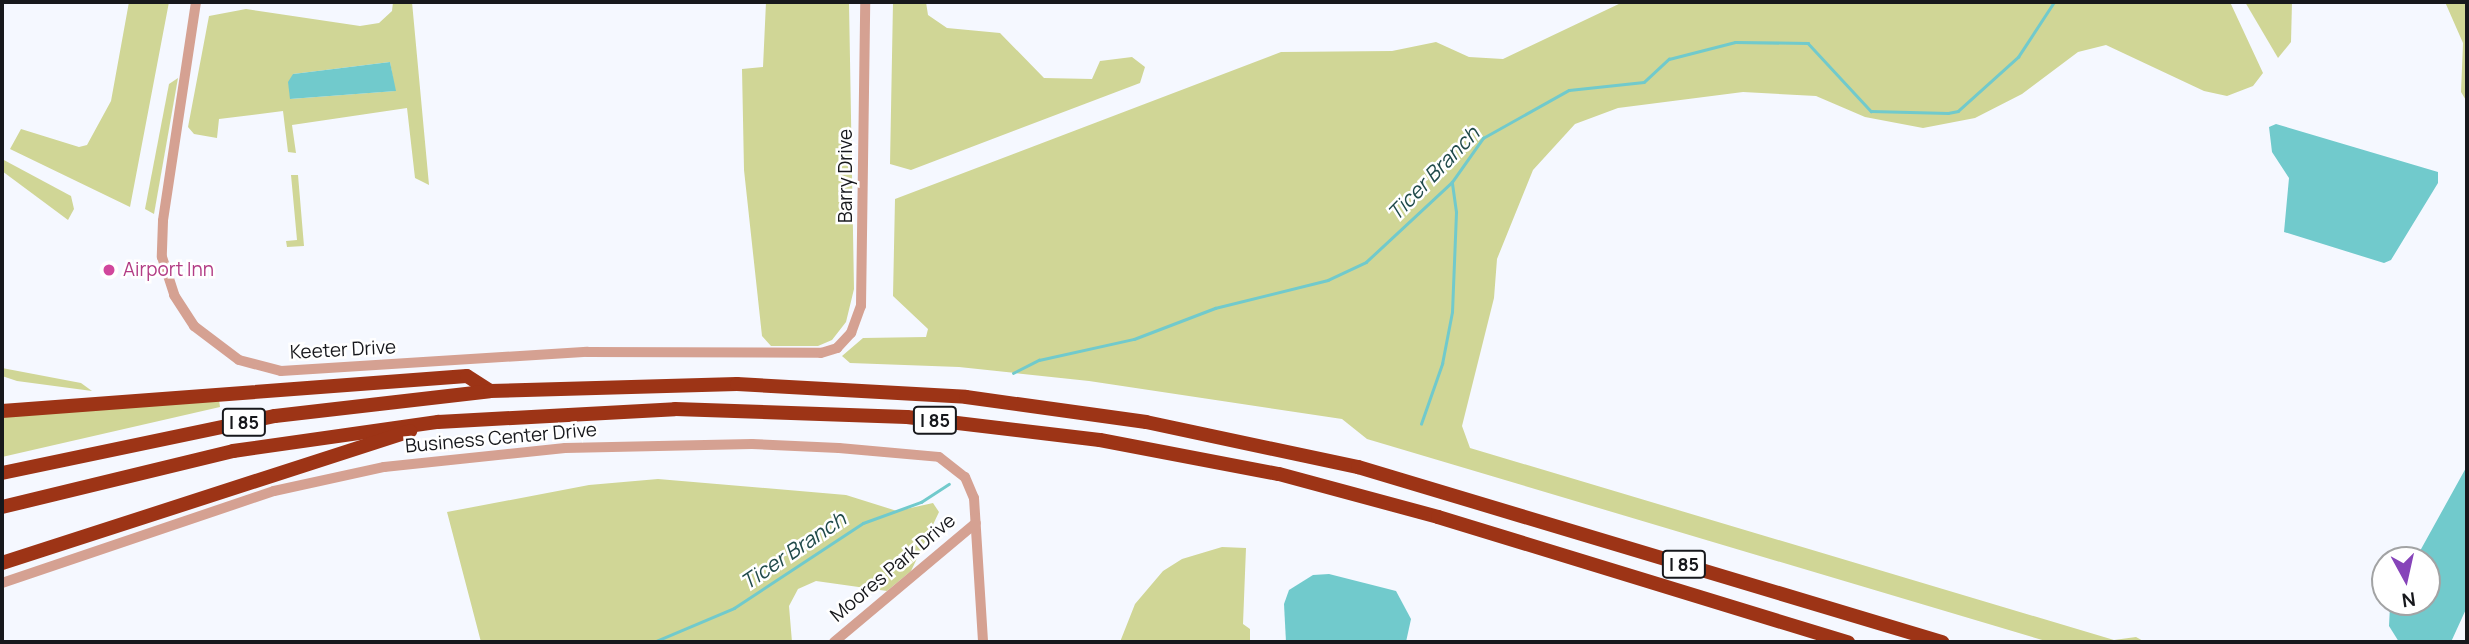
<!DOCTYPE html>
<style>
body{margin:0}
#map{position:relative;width:2469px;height:644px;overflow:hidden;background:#f5f8ff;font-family:Manrope,sans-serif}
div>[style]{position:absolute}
.green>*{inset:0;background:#d0d696}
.water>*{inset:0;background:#71cacc}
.stream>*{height:2.5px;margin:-1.25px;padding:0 1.25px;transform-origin:1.25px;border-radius:1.25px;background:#71cacc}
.minor>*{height:10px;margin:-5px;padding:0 5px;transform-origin:5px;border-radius:5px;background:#d5a192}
.highway>*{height:14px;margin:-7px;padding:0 7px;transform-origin:7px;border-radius:7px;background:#9d3416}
.dots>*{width:19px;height:19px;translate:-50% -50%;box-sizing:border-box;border:4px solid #fff;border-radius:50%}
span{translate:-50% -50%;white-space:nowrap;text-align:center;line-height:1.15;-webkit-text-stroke:5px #fff;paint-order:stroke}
.shield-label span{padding:2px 5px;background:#fff;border:2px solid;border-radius:5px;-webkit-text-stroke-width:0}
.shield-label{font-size:18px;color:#17181c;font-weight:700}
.street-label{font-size:19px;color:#17181c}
.hotel-label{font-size:19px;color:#b23c85}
.left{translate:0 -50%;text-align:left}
.water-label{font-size:21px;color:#204a4a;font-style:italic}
.frame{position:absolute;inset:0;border:4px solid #17181c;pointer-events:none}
.north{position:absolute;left:2371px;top:546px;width:70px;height:70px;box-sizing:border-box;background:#fff;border:2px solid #a2a3a4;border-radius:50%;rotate:172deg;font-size:19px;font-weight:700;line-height:28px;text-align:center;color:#17181c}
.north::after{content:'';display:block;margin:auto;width:24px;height:32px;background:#8644b9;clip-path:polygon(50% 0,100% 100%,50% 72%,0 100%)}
</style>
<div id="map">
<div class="green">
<i style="clip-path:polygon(129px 2px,169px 2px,130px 207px,10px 149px,21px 129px,79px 147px,87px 145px,111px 101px)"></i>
<i style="clip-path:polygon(evenodd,393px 2px,412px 2px,429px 185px,415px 178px,407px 108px,292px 125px,296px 153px,288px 152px,283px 111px,219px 119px,217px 138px,194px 134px,188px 127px,209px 16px,246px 9px,360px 26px,379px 23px,392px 11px,393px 2px,390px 62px,395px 91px,290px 99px,293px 74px,390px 62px)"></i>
<i style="clip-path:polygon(766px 2px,849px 2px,854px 289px,846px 322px,832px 340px,818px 346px,771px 346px,762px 336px,744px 170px,742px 69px,763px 67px)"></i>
<i style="clip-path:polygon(893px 2px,926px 2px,928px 15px,947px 28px,1000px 33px,1044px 78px,1092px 79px,1100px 61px,1132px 57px,1145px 67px,1140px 83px,911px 170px,890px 164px)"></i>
<i style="clip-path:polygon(1623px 2px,2230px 2px,2263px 73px,2253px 86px,2227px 96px,2204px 91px,2106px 45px,2078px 52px,2022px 94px,1975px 118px,1923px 128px,1865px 117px,1816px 96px,1743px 92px,1618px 108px,1575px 124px,1533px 170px,1497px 259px,1494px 298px,1462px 426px,1470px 448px,2114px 640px,2136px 637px,2145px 642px,2049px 642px,1367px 439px,1342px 419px,1089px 381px,959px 367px,850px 363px,842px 356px,863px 338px,926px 337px,928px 329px,893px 296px,895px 199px,1281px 52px,1392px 51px,1436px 42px,1469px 57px,1503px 59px)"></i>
<i style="clip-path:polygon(2245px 2px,2292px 2px,2291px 42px,2278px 58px)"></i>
<i style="clip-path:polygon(2445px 2px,2467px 2px,2467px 102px,2461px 92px,2463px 43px)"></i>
<i style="clip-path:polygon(178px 78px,154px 214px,145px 209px,169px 84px)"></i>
<i style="clip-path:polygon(2px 159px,71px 196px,74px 209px,68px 220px,2px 171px)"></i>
<i style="clip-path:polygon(291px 175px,298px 175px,304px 246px,287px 247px,286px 241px,297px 240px)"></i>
<i style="clip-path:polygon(2px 368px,81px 383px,92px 391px,17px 381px,2px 376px)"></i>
<i style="clip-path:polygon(219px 400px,220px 407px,2px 457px,2px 417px)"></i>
<i style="clip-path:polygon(658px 479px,846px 495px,897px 511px,933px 503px,939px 512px,911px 571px,887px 591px,816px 581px,798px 589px,789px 606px,792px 642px,481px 642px,447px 512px,589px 485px)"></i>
<i style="clip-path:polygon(1222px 547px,1246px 548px,1243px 624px,1250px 629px,1250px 642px,1120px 642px,1135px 604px,1163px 571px,1182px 559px)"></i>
</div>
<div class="water">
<i style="clip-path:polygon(390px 62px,396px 91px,290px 99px,288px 82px,293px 74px)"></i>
<i style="clip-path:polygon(2276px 124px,2438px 172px,2438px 183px,2391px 260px,2384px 263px,2284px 232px,2289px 178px,2272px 152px,2269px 127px)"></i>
<i style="clip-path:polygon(2467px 466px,2467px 607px,2451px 642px,2399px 642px,2389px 626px,2390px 606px,2392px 602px,2427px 602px,2427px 560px,2415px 560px)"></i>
<i style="clip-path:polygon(1329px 574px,1396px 591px,1411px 619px,1406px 642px,1286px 642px,1284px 604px,1289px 590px,1313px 575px)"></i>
</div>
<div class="stream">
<i style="left:1013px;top:373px;width:29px;rotate:-27deg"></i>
<i style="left:1039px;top:360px;width:97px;rotate:-12.5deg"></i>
<i style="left:1134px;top:339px;width:87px;rotate:-20.9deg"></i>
<i style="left:1215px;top:308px;width:116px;rotate:-13.9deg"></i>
<i style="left:1328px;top:280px;width:42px;rotate:-25.3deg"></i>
<i style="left:1366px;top:262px;width:117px;rotate:-42.9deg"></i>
<i style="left:1452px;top:182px;width:54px;rotate:-54.8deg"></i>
<i style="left:1483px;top:138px;width:98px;rotate:-29.2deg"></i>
<i style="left:1569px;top:90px;width:75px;rotate:-6.1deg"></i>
<i style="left:1644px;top:82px;width:34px;rotate:-43deg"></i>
<i style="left:1669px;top:59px;width:68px;rotate:-14.4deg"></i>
<i style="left:1735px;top:42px;width:73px;rotate:0.8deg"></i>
<i style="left:1808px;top:43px;width:93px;rotate:47.2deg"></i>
<i style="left:1871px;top:111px;width:77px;rotate:1.5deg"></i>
<i style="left:1948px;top:113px;width:10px;rotate:-11deg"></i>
<i style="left:1958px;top:111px;width:81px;rotate:-42deg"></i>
<i style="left:2018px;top:57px;width:66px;rotate:-56.8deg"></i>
<i style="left:1421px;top:424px;width:64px;rotate:-70.7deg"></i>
<i style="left:1442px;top:364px;width:53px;rotate:-79.1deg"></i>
<i style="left:1452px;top:312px;width:100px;rotate:-87.7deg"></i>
<i style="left:1456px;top:212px;width:30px;rotate:-98deg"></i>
<i style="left:654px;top:642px;width:87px;rotate:-23deg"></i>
<i style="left:734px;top:608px;width:154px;rotate:-33.4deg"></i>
<i style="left:863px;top:523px;width:62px;rotate:-19.9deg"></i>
<i style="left:921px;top:502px;width:33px;rotate:-33deg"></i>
</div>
<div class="minor">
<i style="left:196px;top:2px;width:221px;rotate:98.6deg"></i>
<i style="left:163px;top:221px;width:36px;rotate:92deg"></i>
<i style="left:162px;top:257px;width:40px;rotate:72deg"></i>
<i style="left:174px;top:295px;width:37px;rotate:57deg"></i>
<i style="left:194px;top:326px;width:56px;rotate:37.1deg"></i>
<i style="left:239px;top:360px;width:43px;rotate:14.7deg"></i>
<i style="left:281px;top:371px;width:307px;rotate:-3.6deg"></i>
<i style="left:587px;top:352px;width:234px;rotate:0.2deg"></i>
<i style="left:821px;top:353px;width:17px;rotate:-17deg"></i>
<i style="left:837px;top:348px;width:21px;rotate:-47deg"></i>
<i style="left:851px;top:333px;width:29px;rotate:-70deg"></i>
<i style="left:861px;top:306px;width:304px;rotate:-89.2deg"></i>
<i style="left:2px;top:583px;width:287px;rotate:-18.7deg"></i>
<i style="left:274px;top:491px;width:113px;rotate:-12.3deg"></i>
<i style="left:384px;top:467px;width:182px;rotate:-6deg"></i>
<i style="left:565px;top:448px;width:187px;rotate:-1.2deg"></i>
<i style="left:752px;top:444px;width:87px;rotate:2.6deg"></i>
<i style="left:839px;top:448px;width:100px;rotate:5.1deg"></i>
<i style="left:939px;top:457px;width:33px;rotate:38deg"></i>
<i style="left:965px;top:477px;width:23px;rotate:67deg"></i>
<i style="left:974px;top:498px;width:144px;rotate:86.4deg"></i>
<i style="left:834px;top:642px;width:185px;rotate:-40deg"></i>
</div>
<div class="highway">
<i style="left:2px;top:411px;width:466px;rotate:-4.3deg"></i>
<i style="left:467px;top:376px;width:27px;rotate:33deg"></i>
<i style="left:2px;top:473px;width:279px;rotate:-11.8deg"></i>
<i style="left:275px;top:416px;width:216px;rotate:-6.6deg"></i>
<i style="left:490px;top:391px;width:247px;rotate:-1.6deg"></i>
<i style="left:737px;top:384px;width:229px;rotate:3.2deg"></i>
<i style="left:966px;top:397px;width:182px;rotate:7.9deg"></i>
<i style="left:1146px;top:422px;width:217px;rotate:12deg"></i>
<i style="left:1358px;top:467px;width:610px;rotate:16.68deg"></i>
<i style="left:2px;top:507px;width:238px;rotate:-13.6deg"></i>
<i style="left:233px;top:451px;width:207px;rotate:-8.1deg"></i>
<i style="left:438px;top:422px;width:237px;rotate:-3.1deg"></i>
<i style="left:675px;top:409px;width:232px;rotate:2deg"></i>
<i style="left:907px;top:417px;width:194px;rotate:6.8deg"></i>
<i style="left:1100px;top:440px;width:182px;rotate:10.8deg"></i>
<i style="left:1279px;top:474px;width:165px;rotate:15.1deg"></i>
<i style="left:1438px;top:517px;width:429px;rotate:17deg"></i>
<i style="left:2px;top:563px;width:429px;rotate:-17.9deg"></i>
</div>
<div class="dots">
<i style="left:109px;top:270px;background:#d1479c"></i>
</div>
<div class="shield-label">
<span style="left:935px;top:420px">I 85</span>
<span style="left:244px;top:422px">I 85</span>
<span style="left:1684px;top:564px">I 85</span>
</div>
<div class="street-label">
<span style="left:846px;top:176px;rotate:-90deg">Barry Drive</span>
<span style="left:343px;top:350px;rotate:-3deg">Keeter Drive</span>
<span style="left:501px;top:438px;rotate:-5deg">Business Center Drive</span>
<span style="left:893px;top:568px;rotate:-40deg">Moores Park Drive</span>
</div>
<div class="hotel-label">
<span class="left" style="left:123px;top:270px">Airport Inn</span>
</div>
<div class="water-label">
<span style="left:1433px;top:173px;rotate:-46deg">Ticer Branch</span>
<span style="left:793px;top:550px;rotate:-34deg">Ticer Branch</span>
</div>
<div class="frame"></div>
<div class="north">N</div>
</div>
